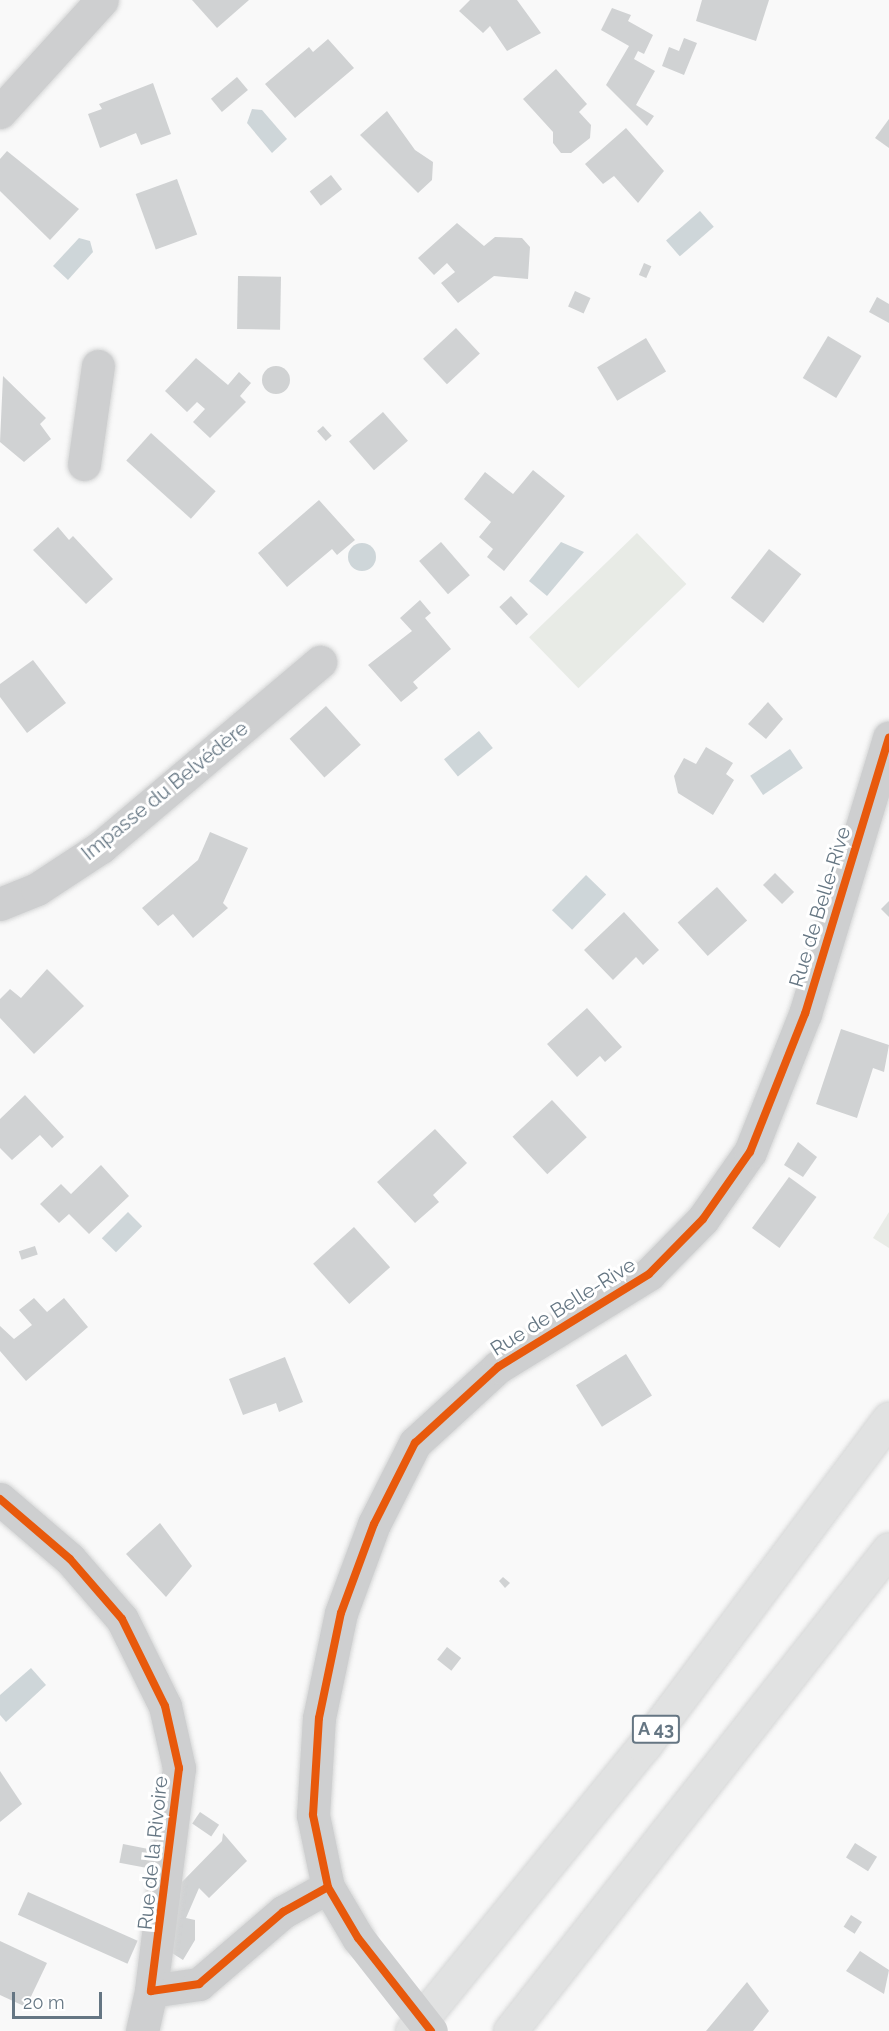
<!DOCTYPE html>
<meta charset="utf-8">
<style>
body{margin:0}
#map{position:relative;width:889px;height:2031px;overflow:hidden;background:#f9f9f9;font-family:Raleway,sans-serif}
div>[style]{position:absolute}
.green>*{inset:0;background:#e8ebe6;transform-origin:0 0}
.water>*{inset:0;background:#ced6d9;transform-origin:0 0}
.round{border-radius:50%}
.building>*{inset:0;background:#d0d2d3;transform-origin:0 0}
.roads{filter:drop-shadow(0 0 2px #d5d6d6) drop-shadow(0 0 2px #d5d6d6)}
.minor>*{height:33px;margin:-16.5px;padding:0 16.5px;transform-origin:16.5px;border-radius:16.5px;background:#cecfd0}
.highway>*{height:33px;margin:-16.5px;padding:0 16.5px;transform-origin:16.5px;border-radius:16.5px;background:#e1e2e2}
.minor-bridge>*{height:33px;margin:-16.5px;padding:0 16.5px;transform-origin:16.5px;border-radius:16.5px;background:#cecfd0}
.cycleway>*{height:8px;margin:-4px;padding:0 4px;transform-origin:4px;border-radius:4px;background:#e8590c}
span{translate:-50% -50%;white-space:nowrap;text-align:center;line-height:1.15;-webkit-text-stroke:6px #fff;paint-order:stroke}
.shield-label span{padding:2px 4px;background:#fff;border:2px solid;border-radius:4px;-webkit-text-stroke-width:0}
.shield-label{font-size:18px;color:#657683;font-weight:700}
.street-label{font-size:20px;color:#657683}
.scale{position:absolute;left:12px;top:1992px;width:90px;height:27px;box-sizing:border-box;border:3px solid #657683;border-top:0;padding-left:8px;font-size:18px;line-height:21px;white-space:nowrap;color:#657683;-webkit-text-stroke:4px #fff;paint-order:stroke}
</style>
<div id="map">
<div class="green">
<i style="left:637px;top:533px;width:71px;height:150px;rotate:46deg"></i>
<i style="clip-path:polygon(889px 1212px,889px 1248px,873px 1238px)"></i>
</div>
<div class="water">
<i style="clip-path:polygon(252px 109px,262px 110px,287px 139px,272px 153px,247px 123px)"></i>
<i style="left:700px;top:211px;width:21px;height:45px;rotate:49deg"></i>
<i style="clip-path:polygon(79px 238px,90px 241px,93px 252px,68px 280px,53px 266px)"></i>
<i style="clip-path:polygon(561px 542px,584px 552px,547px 596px,529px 581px)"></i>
<i class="round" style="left:348px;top:543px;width:28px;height:28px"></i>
<i style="left:479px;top:731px;width:22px;height:45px;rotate:51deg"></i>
<i style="left:790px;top:749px;width:23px;height:48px;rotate:56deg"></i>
<i style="left:586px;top:875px;width:28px;height:49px;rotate:44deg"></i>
<i style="left:128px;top:1212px;width:20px;height:37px;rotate:45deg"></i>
<i style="clip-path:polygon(31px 1668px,46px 1685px,6px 1722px,0 1715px,0 1695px)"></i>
</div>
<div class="building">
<i style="clip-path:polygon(192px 0,249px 0,217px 28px)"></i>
<i style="clip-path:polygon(470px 0,517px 0,541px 33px,507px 51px,490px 26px,483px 33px,459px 11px)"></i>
<i style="clip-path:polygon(702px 0,769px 0,756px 41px,696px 21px)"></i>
<i style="clip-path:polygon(612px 8px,631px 15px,628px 21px,653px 35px,644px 54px,638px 51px,634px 59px,655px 71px,636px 105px,654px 116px,647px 126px,606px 85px,629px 46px,601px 30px)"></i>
<i style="clip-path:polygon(684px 38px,697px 43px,684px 75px,662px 66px,669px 47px,679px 51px)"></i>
<i style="clip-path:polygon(328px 39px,354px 68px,295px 118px,265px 84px,309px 47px,313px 52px)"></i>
<i style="clip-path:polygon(556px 69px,587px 104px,579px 112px,591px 125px,590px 138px,571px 153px,561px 153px,553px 143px,553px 132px,523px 99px)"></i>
<i style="left:237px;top:77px;width:17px;height:34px;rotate:50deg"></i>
<i style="clip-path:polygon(153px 83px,171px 134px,141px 145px,136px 133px,100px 148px,88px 114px,102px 109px,99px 104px)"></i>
<i style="clip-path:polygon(387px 111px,415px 150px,433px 162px,432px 180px,418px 193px,360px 135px)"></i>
<i style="clip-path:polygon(889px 119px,889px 148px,875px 138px)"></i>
<i style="clip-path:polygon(626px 128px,664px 171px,638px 203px,614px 176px,603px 184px,585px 164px)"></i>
<i style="clip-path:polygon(7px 151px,79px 209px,50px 240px,0 191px,0 159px)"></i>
<i style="left:331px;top:175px;width:18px;height:27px;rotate:52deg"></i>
<i style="left:177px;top:179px;width:59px;height:44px;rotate:70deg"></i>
<i style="clip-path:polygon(457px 223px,484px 246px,495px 237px,522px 238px,530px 247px,528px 279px,494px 276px,458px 303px,441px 283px,455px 272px,447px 263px,434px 275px,418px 258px)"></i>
<i style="left:644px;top:263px;width:8px;height:13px;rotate:23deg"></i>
<i style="left:238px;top:276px;width:43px;height:53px;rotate:1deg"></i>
<i style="left:575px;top:291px;width:17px;height:17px;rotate:24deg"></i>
<i style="clip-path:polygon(877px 297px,889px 304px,889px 323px,869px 312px)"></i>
<i style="left:456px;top:328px;width:35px;height:45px;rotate:47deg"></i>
<i style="left:828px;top:336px;width:39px;height:49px;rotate:31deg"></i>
<i style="left:646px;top:338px;width:39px;height:57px;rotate:59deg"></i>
<i style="clip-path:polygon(196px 358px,228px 385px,239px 372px,251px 383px,240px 396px,246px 402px,210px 438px,193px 422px,205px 409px,197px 402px,187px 412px,165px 391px)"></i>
<i class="round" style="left:262px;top:366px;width:28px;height:28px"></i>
<i style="clip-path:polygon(3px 376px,46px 418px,40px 424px,51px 439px,24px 462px,0 442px)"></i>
<i style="left:383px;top:412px;width:38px;height:45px;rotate:49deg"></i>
<i style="left:323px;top:426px;width:13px;height:8px;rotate:48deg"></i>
<i style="left:151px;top:433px;width:87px;height:37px;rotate:42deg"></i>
<i style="clip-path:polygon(533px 470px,565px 496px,504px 571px,487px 557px,493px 549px,479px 537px,491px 522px,464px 499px,485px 472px,513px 494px)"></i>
<i style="clip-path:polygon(319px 500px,355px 540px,337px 555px,332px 549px,287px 587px,258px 553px)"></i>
<i style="clip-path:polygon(58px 527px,69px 540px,73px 536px,113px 579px,86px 604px,33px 550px)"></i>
<i style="left:441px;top:542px;width:44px;height:29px;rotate:49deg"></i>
<i style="left:769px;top:549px;width:41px;height:62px;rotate:38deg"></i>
<i style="left:511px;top:596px;width:25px;height:16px;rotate:47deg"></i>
<i style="clip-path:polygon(420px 600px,431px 613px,425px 618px,451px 649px,413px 682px,418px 688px,401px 702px,368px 665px,412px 631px,400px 618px)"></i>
<i style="clip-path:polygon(33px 660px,66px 703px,27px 733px,0 697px,0 684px)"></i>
<i style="clip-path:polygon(768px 702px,783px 719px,766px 739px,748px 724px)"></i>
<i style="left:326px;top:706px;width:52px;height:49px;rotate:48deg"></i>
<i style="clip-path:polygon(706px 747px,733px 763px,726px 774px,734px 780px,713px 815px,678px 793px,674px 776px,684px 758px,696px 764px)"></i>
<i style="clip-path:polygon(210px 832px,248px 848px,223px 903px,228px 908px,193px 938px,173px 914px,158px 926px,142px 908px,198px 860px)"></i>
<i style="left:775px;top:873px;width:27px;height:17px;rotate:45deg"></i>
<i style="left:717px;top:887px;width:45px;height:53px;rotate:48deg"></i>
<i style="clip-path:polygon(889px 901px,889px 917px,881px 909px)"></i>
<i style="clip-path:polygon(624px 912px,659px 950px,643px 965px,636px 957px,613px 980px,584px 950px)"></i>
<i style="clip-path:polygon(47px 969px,84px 1006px,34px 1054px,0 1018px,0 999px,10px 989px,21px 998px)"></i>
<i style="clip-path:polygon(587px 1008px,622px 1047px,605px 1062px,600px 1056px,577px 1077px,547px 1044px)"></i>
<i style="clip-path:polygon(841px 1029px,889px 1045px,884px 1072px,873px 1068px,857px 1118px,816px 1104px)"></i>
<i style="clip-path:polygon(25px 1095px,64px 1137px,52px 1148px,40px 1135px,12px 1160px,0 1148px,0 1119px)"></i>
<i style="left:552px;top:1100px;width:51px;height:54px;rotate:47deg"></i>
<i style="clip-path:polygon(435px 1129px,467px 1163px,433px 1195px,439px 1202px,415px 1223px,377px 1182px)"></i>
<i style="clip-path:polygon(798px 1142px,817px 1157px,803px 1177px,784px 1165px)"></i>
<i style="clip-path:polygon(101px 1165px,129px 1196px,89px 1234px,69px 1214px,59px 1223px,40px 1204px,61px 1184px,71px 1194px)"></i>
<i style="left:789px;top:1177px;width:34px;height:63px;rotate:36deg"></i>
<i style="left:354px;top:1227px;width:54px;height:55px;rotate:48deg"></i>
<i style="left:35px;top:1246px;width:9px;height:17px;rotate:72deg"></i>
<i style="clip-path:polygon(34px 1298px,47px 1312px,64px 1298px,88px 1327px,26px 1381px,0 1351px,0 1326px,14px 1339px,32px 1325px,19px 1310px)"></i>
<i style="left:626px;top:1354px;width:49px;height:59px;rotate:58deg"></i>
<i style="clip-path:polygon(285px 1357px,303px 1402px,279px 1412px,276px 1403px,243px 1415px,229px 1379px)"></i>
<i style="clip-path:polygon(160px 1523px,192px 1566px,166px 1597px,126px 1554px)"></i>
<i style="clip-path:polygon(503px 1577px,510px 1583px,505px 1588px,499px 1581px)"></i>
<i style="left:447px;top:1647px;width:18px;height:16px;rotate:38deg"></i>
<i style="clip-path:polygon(0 1771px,22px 1804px,0 1822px)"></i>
<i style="left:200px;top:1812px;width:23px;height:14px;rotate:34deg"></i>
<i style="clip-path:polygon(223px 1833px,247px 1861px,209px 1898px,199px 1888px,186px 1918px,195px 1920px,195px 1940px,183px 1960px,172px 1953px,171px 1944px,181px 1883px,222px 1841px)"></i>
<i style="left:855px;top:1843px;width:26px;height:17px;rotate:32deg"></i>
<i style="left:123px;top:1844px;width:31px;height:19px;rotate:11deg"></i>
<i style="left:28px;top:1892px;width:120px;height:25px;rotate:24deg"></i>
<i style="left:851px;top:1915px;width:13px;height:14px;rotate:32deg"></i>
<i style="clip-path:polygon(0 1941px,47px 1963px,26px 2007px,0 1995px)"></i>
<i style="clip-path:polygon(860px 1951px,889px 1970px,884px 1994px,846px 1971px)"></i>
<i style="clip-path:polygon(747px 1982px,769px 2011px,753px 2031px,706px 2031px)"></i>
</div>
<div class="roads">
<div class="minor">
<i style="left:0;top:112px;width:151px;rotate:-47.7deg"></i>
<i style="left:84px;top:464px;width:99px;rotate:-81.9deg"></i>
<i style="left:0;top:904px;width:40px;rotate:-22deg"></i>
<i style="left:37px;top:889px;width:77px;rotate:-33.3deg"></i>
<i style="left:101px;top:847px;width:287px;rotate:-40.2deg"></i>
<i style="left:0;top:1499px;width:92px;rotate:40.6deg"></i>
<i style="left:70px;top:1559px;width:79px;rotate:49.1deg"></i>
<i style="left:122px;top:1619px;width:97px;rotate:63.7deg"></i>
<i style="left:165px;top:1706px;width:64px;rotate:77.3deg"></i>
<i style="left:179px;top:1768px;width:225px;rotate:97.2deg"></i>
<i style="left:151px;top:1991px;width:49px;rotate:-8.3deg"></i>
<i style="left:199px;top:1984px;width:111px;rotate:-40.6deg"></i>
<i style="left:283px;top:1912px;width:51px;rotate:-29.1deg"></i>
<i style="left:358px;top:1938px;width:59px;rotate:-120.5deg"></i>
<i style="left:328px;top:1887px;width:74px;rotate:-101.8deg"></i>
<i style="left:313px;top:1815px;width:97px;rotate:-86.5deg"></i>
<i style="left:319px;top:1718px;width:107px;rotate:-78.2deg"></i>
<i style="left:341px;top:1613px;width:95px;rotate:-69.7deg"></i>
<i style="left:374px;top:1524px;width:91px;rotate:-63.2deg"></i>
<i style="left:415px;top:1443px;width:113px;rotate:-42.5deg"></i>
<i style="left:498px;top:1367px;width:177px;rotate:-31.6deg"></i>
<i style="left:649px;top:1274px;width:77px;rotate:-45.5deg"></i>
<i style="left:703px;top:1219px;width:82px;rotate:-55deg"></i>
<i style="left:750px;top:1152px;width:149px;rotate:-68.3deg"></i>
<i style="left:805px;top:1014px;width:289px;rotate:-73.1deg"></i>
<i style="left:142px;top:2031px;width:41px;rotate:-77.3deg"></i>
</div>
<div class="highway">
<i style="left:412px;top:2031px;width:367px;rotate:-50.9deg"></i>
<i style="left:644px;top:1746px;width:409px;rotate:-53.2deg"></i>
<i style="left:510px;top:2031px;width:613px;rotate:-51.82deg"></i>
</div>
</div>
<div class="minor-bridge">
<i style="left:358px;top:1938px;width:118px;rotate:51.9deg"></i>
</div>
<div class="cycleway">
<i style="left:0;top:1499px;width:92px;rotate:40.6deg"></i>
<i style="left:70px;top:1559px;width:79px;rotate:49.1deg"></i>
<i style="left:122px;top:1619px;width:97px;rotate:63.7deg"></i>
<i style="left:165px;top:1706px;width:64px;rotate:77.3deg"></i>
<i style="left:179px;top:1768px;width:225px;rotate:97.2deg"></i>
<i style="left:151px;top:1991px;width:49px;rotate:-8.3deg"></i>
<i style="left:199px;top:1984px;width:111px;rotate:-40.6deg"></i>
<i style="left:283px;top:1912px;width:51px;rotate:-29.1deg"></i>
<i style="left:431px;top:2031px;width:118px;rotate:-128.1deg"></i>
<i style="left:358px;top:1938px;width:59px;rotate:-120.5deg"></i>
<i style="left:328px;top:1887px;width:74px;rotate:-101.8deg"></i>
<i style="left:313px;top:1815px;width:97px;rotate:-86.5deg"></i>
<i style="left:319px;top:1718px;width:107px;rotate:-78.2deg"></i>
<i style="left:341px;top:1613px;width:95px;rotate:-69.7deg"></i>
<i style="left:374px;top:1524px;width:91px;rotate:-63.2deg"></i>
<i style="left:415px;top:1443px;width:113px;rotate:-42.5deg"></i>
<i style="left:498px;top:1367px;width:177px;rotate:-31.6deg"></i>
<i style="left:649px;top:1274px;width:77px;rotate:-45.5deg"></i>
<i style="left:703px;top:1219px;width:82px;rotate:-55deg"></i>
<i style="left:750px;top:1152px;width:149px;rotate:-68.3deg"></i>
<i style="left:805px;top:1014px;width:289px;rotate:-73.1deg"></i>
</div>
<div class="shield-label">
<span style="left:656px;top:1729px">A 43</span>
</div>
<div class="street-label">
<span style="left:165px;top:791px;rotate:-39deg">Impasse du Belvédère</span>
<span style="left:820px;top:907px;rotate:-73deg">Rue de Belle-Rive</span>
<span style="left:563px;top:1307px;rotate:-32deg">Rue de Belle-Rive</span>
<span style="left:153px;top:1853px;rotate:-84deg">Rue de la Rivoire</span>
</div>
<div class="scale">20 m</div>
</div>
